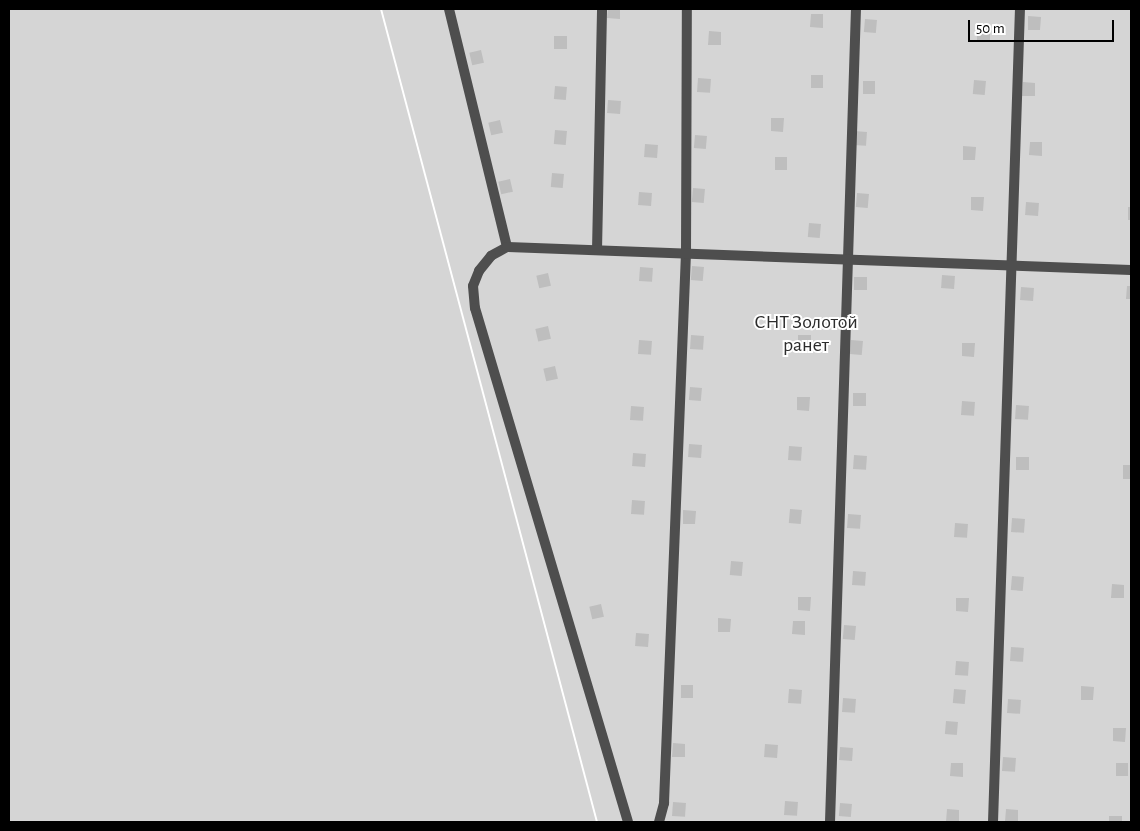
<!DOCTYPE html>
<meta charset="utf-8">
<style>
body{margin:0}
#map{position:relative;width:1140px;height:831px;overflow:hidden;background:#fff;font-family:"Alegreya Sans",sans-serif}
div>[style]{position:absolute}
.green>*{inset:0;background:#d5d5d5}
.building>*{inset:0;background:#bebebe;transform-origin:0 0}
.lane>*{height:10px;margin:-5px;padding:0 5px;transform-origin:5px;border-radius:5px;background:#4e4e4e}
.street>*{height:10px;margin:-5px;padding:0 5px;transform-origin:5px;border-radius:5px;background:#4e4e4e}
span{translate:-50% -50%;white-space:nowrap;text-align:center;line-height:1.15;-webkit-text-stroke:4px #fff;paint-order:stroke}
.park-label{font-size:20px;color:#2c2c2c}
.frame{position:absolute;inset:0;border:10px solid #000;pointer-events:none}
.scale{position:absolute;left:968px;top:20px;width:146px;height:22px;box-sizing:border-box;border:2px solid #000;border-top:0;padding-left:6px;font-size:15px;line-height:18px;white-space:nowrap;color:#000;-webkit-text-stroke:4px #fff;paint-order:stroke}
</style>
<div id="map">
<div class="green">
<i style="clip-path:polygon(9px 9px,380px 9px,596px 822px,9px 822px)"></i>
<i style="clip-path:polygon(382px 9px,1131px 9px,1131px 822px,598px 822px)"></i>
</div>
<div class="building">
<i style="clip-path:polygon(608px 9px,620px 9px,620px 19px,607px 18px)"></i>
<i style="clip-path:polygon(811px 14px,823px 14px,823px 28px,810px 27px)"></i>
<i style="clip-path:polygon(1028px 16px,1041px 17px,1040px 30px,1028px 30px)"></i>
<i style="left:865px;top:19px;width:12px;height:13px;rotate:5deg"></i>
<i style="left:977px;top:28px;width:13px;height:13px"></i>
<i style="clip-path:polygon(709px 31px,721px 32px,721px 45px,708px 45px)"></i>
<i style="left:554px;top:36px;width:13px;height:13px"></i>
<i style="left:481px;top:50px;width:13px;height:12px;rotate:77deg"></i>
<i style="left:811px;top:75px;width:12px;height:13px"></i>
<i style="left:698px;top:78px;width:13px;height:14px;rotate:4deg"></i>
<i style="left:974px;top:80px;width:12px;height:14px;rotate:5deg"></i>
<i style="left:863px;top:81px;width:12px;height:13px"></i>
<i style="clip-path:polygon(1023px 82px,1035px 83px,1035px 96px,1022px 96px)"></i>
<i style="left:555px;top:86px;width:12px;height:13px;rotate:5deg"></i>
<i style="left:608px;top:100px;width:13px;height:13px;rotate:4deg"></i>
<i style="clip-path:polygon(771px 118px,784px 118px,783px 132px,771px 131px)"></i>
<i style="left:500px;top:120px;width:13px;height:12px;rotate:77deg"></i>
<i style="left:555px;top:130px;width:12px;height:14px;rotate:5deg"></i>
<i style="left:854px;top:131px;width:13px;height:14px;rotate:4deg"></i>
<i style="left:695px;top:135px;width:12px;height:13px;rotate:5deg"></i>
<i style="clip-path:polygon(1030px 142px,1042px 142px,1042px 156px,1029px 155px)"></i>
<i style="left:645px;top:144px;width:13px;height:13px;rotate:4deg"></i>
<i style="clip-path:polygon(963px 146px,976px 147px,975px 160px,963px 160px)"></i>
<i style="left:775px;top:157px;width:12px;height:13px"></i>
<i style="left:552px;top:173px;width:12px;height:14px;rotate:5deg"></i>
<i style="left:510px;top:179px;width:13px;height:12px;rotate:77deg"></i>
<i style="left:693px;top:188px;width:12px;height:14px;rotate:5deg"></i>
<i style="left:639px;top:192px;width:13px;height:13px;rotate:4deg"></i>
<i style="left:857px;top:193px;width:12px;height:14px;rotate:5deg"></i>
<i style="clip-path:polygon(971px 197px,984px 197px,983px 211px,971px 210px)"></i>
<i style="left:1026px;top:202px;width:13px;height:13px;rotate:4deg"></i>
<i style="left:1128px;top:207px;width:3px;height:13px"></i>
<i style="left:809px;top:223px;width:12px;height:14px;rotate:5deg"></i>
<i style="left:692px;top:266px;width:12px;height:14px;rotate:5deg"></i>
<i style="left:640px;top:267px;width:13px;height:14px;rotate:4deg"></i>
<i style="left:548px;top:273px;width:13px;height:12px;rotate:77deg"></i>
<i style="left:942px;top:275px;width:13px;height:13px;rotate:4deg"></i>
<i style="left:854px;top:277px;width:13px;height:13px"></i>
<i style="clip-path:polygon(1127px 286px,1131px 286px,1131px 299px,1126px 299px)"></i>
<i style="left:1021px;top:287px;width:13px;height:13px;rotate:4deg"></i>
<i style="left:548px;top:326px;width:13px;height:13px;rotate:77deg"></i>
<i style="left:691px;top:335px;width:13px;height:14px;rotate:4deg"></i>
<i style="left:798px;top:335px;width:13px;height:13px"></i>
<i style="left:639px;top:340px;width:13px;height:14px;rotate:4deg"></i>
<i style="left:851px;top:340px;width:12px;height:14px;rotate:5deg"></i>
<i style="clip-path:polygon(962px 343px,975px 343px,974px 357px,962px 356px)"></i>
<i style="left:555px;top:366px;width:13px;height:12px;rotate:77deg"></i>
<i style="left:690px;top:387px;width:12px;height:13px;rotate:5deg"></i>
<i style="left:853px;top:393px;width:13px;height:13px"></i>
<i style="clip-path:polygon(797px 397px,810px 397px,809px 411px,797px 410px)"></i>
<i style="left:962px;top:401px;width:13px;height:14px;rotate:4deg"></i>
<i style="left:1016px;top:405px;width:13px;height:14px;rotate:4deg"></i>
<i style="left:631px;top:406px;width:13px;height:14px;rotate:4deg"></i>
<i style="left:689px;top:444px;width:13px;height:13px;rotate:4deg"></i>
<i style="left:789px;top:446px;width:13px;height:14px;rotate:4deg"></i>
<i style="left:633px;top:453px;width:13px;height:13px;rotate:4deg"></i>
<i style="left:854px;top:455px;width:13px;height:14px;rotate:4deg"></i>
<i style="left:1016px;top:457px;width:13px;height:13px"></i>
<i style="left:1123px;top:465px;width:8px;height:14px"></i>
<i style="left:632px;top:500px;width:13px;height:14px;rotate:4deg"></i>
<i style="left:790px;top:509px;width:12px;height:14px;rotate:5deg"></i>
<i style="clip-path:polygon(683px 510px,696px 511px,695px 524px,683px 524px)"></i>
<i style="left:848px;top:514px;width:13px;height:14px;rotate:4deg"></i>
<i style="left:1012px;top:518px;width:13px;height:14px;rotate:4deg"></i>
<i style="left:955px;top:523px;width:13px;height:14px;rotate:4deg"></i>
<i style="left:731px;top:561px;width:12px;height:14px;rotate:5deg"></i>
<i style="left:853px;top:571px;width:13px;height:14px;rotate:4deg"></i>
<i style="left:1012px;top:576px;width:12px;height:14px;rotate:5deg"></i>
<i style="clip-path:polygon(1112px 584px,1124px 585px,1124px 598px,1111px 598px)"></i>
<i style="clip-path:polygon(798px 597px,811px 597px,810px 611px,798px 610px)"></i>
<i style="clip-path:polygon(956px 598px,969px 598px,968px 612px,956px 611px)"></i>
<i style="left:601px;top:604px;width:13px;height:12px;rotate:77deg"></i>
<i style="clip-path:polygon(718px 618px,731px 619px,730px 632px,718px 632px)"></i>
<i style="clip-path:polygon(793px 621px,805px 621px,805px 635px,792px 634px)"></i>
<i style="left:844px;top:625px;width:12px;height:14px;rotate:5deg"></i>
<i style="left:636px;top:633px;width:13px;height:13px;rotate:4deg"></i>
<i style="left:1011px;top:647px;width:13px;height:14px;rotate:4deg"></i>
<i style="left:956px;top:661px;width:13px;height:14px;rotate:4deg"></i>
<i style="left:681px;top:685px;width:12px;height:13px"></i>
<i style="clip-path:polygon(1081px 686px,1094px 687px,1093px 700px,1081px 700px)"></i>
<i style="left:789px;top:689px;width:13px;height:14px;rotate:4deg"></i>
<i style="left:954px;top:689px;width:12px;height:14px;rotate:5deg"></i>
<i style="left:843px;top:698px;width:13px;height:14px;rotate:4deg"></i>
<i style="left:1008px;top:699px;width:13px;height:14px;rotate:4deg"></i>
<i style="left:946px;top:721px;width:12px;height:13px;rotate:5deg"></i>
<i style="clip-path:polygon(1113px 728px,1126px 728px,1125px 742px,1113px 741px)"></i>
<i style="clip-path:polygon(673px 743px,685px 744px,685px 757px,672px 757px)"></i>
<i style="left:765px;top:744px;width:13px;height:13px;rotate:4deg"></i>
<i style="left:840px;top:747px;width:13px;height:13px;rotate:4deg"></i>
<i style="left:1003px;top:757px;width:13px;height:14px;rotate:4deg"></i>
<i style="clip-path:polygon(951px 763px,963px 763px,963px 777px,950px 776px)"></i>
<i style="left:1116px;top:763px;width:12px;height:13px"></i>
<i style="left:785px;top:801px;width:13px;height:14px;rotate:4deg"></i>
<i style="left:673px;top:802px;width:13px;height:14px;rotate:4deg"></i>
<i style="left:840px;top:803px;width:12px;height:13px;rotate:5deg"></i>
<i style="clip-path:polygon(947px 809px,959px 810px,959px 822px,946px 822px)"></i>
<i style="clip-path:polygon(1006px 809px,1018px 810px,1018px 822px,1005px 822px)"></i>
<i style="left:1109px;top:816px;width:13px;height:6px"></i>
</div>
<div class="lane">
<i style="left:449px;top:9px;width:245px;rotate:76.3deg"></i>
<i style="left:507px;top:247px;width:18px;rotate:151deg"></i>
<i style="left:491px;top:256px;width:19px;rotate:129deg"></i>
<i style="left:479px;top:271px;width:16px;rotate:112deg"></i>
<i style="left:473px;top:286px;width:22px;rotate:85deg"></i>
<i style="left:475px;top:308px;width:536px;rotate:73.42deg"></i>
<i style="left:597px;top:250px;width:241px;rotate:-88.8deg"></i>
<i style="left:659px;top:822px;width:20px;rotate:-75deg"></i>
<i style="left:664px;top:803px;width:549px;rotate:-87.71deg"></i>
<i style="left:686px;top:254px;width:245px;rotate:-89.8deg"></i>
<i style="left:830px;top:822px;width:813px;rotate:-88.17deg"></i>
<i style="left:993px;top:822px;width:813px;rotate:-88.1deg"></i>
</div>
<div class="street">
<i style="left:507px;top:247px;width:624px;rotate:2.11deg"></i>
</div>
<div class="park-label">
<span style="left:806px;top:334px">СНТ Золотой<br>ранет</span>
</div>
<div class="frame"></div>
<div class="scale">50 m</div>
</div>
